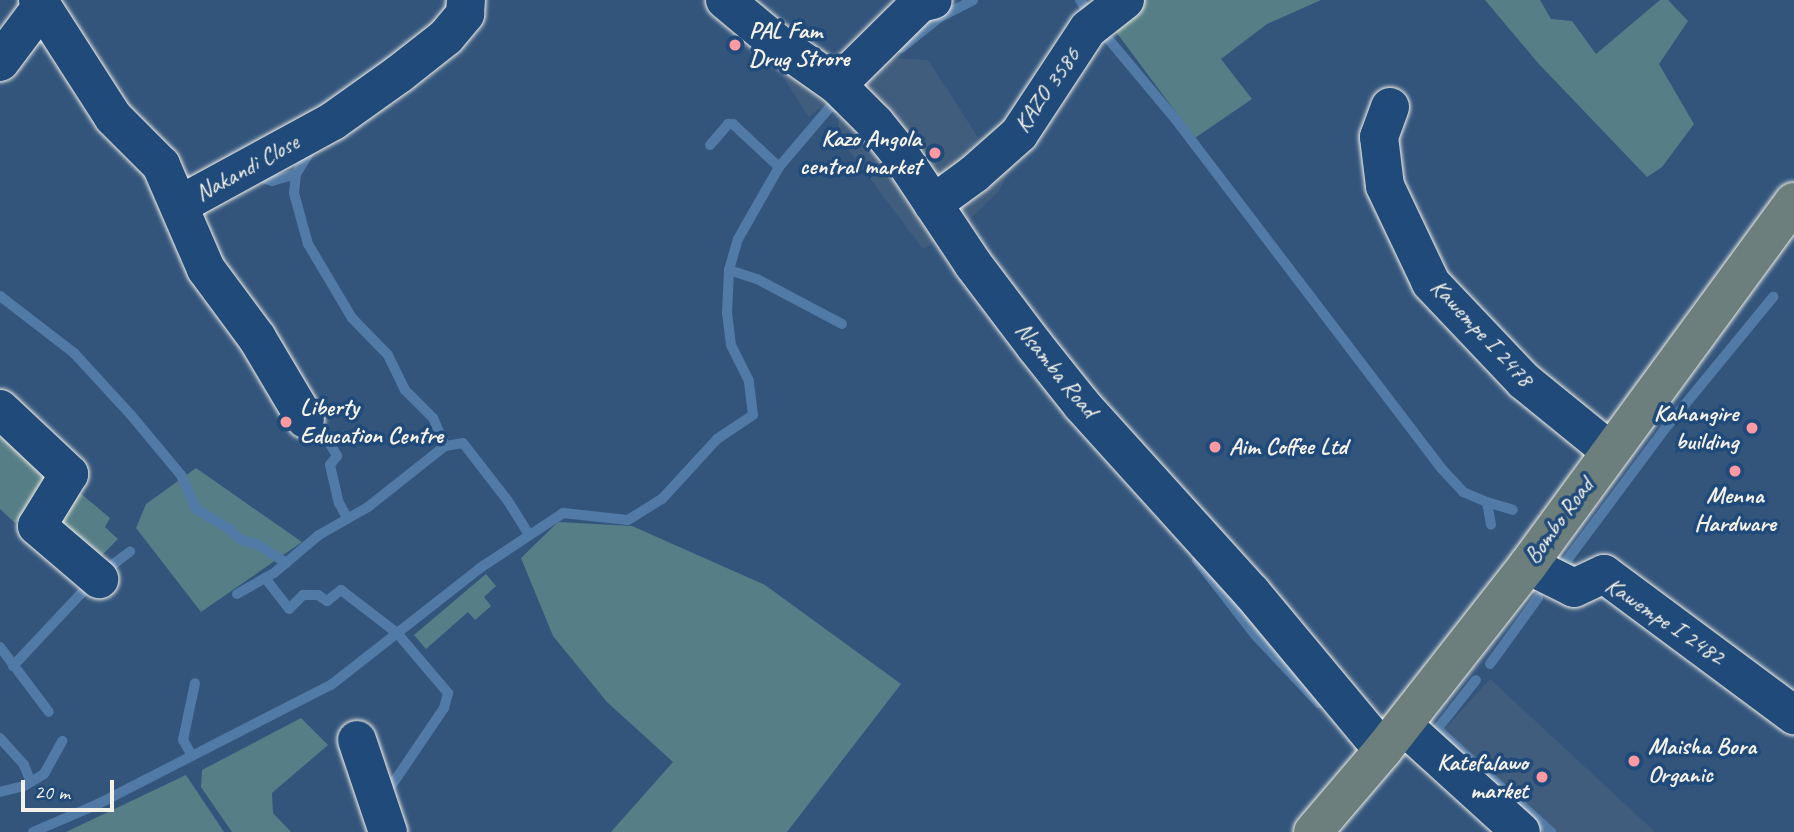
<!DOCTYPE html>
<style>
body{margin:0}
#map{position:relative;width:1794px;height:832px;overflow:hidden;background:#33557c;font-family:Caveat,sans-serif}
div>[style]{position:absolute}
.built>*{inset:0;background:#415d7d}
.green>*{inset:0;background:#567e86}
.stream>*{height:10px;margin:-5px;padding:0 5px;transform-origin:5px;border-radius:5px;background:#517aa6}
.roads{filter:drop-shadow(0 0 2px #f4f1e8) drop-shadow(0 0 2px #f4f1e8)}
.minor>*{height:38px;margin:-19px;padding:0 19px;transform-origin:19px;border-radius:19px;background:#1f4a7a}
.major>*{height:38px;margin:-19px;padding:0 19px;transform-origin:19px;border-radius:19px;background:#6c7f7c}
.dots>*{width:19px;height:19px;translate:-50% -50%;box-sizing:border-box;border:4px solid #1f4a7a;border-radius:50%}
span{translate:-50% -50%;white-space:nowrap;text-align:center;line-height:1.15;-webkit-text-stroke:7px #1f4a7a;paint-order:stroke}
.poi-label{font-size:24px;color:#f4f1e8;font-weight:700}
.left{translate:0 -50%;text-align:left}
.right{translate:-100% -50%;text-align:right}
.street-label{font-size:24px;color:#f4f1e8}
.scale{position:absolute;left:21px;top:780px;width:93px;height:32px;box-sizing:border-box;border:4px solid #f4f1e8;border-top:0;padding-left:9px;font-size:21px;line-height:24px;white-space:nowrap;color:#f4f1e8;-webkit-text-stroke:5px #1f4a7a;paint-order:stroke}
</style>
<div id="map">
<div class="built">
<i style="clip-path:polygon(785px 54px,839px 72px,854px 56px,928px 60px,979px 139px,1012px 114px,1028px 138px,998px 192px,966px 223px,923px 249px,844px 144px,838px 126px,841px 115px,819px 108px,809px 117px,778px 69px)"></i>
<i style="clip-path:polygon(1490px 679px,1655px 832px,1547px 832px,1441px 733px)"></i>
</div>
<div class="green">
<i style="clip-path:polygon(1138px 0,1321px 0,1267px 24px,1221px 59px,1252px 99px,1195px 138px,1108px 21px)"></i>
<i style="clip-path:polygon(1485px 0,1540px 0,1551px 19px,1572px 21px,1596px 54px,1660px 0,1668px 0,1688px 21px,1659px 64px,1694px 124px,1662px 167px,1647px 177px,1538px 63px)"></i>
<i style="clip-path:polygon(0 422px,58px 475px,15px 523px,0 509px)"></i>
<i style="clip-path:polygon(196px 468px,302px 542px,201px 612px,136px 528px,146px 504px)"></i>
<i style="clip-path:polygon(73px 487px,110px 518px,105px 527px,118px 539px,92px 565px,44px 520px)"></i>
<i style="clip-path:polygon(558px 522px,632px 526px,765px 585px,901px 684px,787px 832px,611px 832px,673px 762px,607px 702px,553px 636px,521px 558px)"></i>
<i style="clip-path:polygon(486px 574px,496px 586px,484px 597px,491px 606px,475px 620px,468px 612px,426px 649px,414px 635px)"></i>
<i style="clip-path:polygon(301px 718px,328px 745px,272px 793px,273px 813px,291px 832px,232px 832px,201px 787px,202px 770px)"></i>
<i style="clip-path:polygon(186px 775px,224px 832px,66px 832px)"></i>
</div>
<div class="stream">
<i style="left:1080px;top:0;width:22px;rotate:56deg"></i>
<i style="left:1101px;top:30px;width:117px;rotate:50.2deg"></i>
<i style="left:1176px;top:120px;width:437px;rotate:52.7deg"></i>
<i style="left:1441px;top:468px;width:33px;rotate:47deg"></i>
<i style="left:1463px;top:492px;width:26px;rotate:23deg"></i>
<i style="left:1487px;top:502px;width:23px;rotate:80deg"></i>
<i style="left:901px;top:48px;width:50px;rotate:-38.5deg"></i>
<i style="left:940px;top:17px;width:37px;rotate:-27deg"></i>
<i style="left:710px;top:145px;width:28px;rotate:-49deg"></i>
<i style="left:728px;top:124px;width:5px"></i>
<i style="left:733px;top:124px;width:63px;rotate:43.1deg"></i>
<i style="left:256px;top:176px;width:17px;rotate:17deg"></i>
<i style="left:272px;top:181px;width:25px;rotate:-16deg"></i>
<i style="left:729px;top:270px;width:29px;rotate:18deg"></i>
<i style="left:757px;top:279px;width:96px;rotate:27.9deg"></i>
<i style="left:0;top:296px;width:93px;rotate:37.6deg"></i>
<i style="left:74px;top:353px;width:84px;rotate:47.4deg"></i>
<i style="left:131px;top:415px;width:78px;rotate:50.2deg"></i>
<i style="left:181px;top:475px;width:37px;rotate:66deg"></i>
<i style="left:196px;top:509px;width:37px;rotate:31deg"></i>
<i style="left:228px;top:528px;width:18px;rotate:43deg"></i>
<i style="left:241px;top:540px;width:16px;rotate:14deg"></i>
<i style="left:257px;top:544px;width:35px;rotate:33deg"></i>
<i style="left:315px;top:418px;width:44px;rotate:59.9deg"></i>
<i style="left:337px;top:456px;width:11px;rotate:128deg"></i>
<i style="left:330px;top:465px;width:39px;rotate:77deg"></i>
<i style="left:339px;top:503px;width:18px;rotate:61deg"></i>
<i style="left:445px;top:446px;width:18px;rotate:-9deg"></i>
<i style="left:463px;top:443px;width:73px;rotate:52.2deg"></i>
<i style="left:508px;top:501px;width:40px;rotate:58deg"></i>
<i style="left:1487px;top:502px;width:27px;rotate:17deg"></i>
<i style="left:1197px;top:560px;width:96px;rotate:52.2deg"></i>
<i style="left:1256px;top:636px;width:92px;rotate:46.8deg"></i>
<i style="left:1574px;top:570px;width:11px;rotate:-142deg"></i>
<i style="left:1565px;top:563px;width:172px;rotate:-53.3deg"></i>
<i style="left:1668px;top:425px;width:166px;rotate:-50.6deg"></i>
<i style="left:103px;top:572px;width:34px;rotate:-37deg"></i>
<i style="left:265px;top:578px;width:39px;rotate:52deg"></i>
<i style="left:289px;top:609px;width:20px;rotate:-45deg"></i>
<i style="left:303px;top:595px;width:15px"></i>
<i style="left:318px;top:595px;width:11px;rotate:34deg"></i>
<i style="left:327px;top:601px;width:18px;rotate:-38deg"></i>
<i style="left:341px;top:590px;width:71px;rotate:37.5deg"></i>
<i style="left:397px;top:633px;width:79px;rotate:49.6deg"></i>
<i style="left:448px;top:693px;width:16px;rotate:105deg"></i>
<i style="left:444px;top:708px;width:105px;rotate:124.1deg"></i>
<i style="left:237px;top:594px;width:43px;rotate:-29.6deg"></i>
<i style="left:274px;top:573px;width:59px;rotate:-40.2deg"></i>
<i style="left:319px;top:535px;width:56px;rotate:-29.7deg"></i>
<i style="left:368px;top:507px;width:98px;rotate:-38.4deg"></i>
<i style="left:445px;top:446px;width:30px;rotate:-113deg"></i>
<i style="left:433px;top:418px;width:40px;rotate:-135deg"></i>
<i style="left:405px;top:390px;width:39px;rotate:-116deg"></i>
<i style="left:388px;top:355px;width:52px;rotate:-134.2deg"></i>
<i style="left:352px;top:318px;width:86px;rotate:-120.7deg"></i>
<i style="left:308px;top:244px;width:53px;rotate:-105.4deg"></i>
<i style="left:294px;top:193px;width:19px;rotate:-84deg"></i>
<i style="left:296px;top:174px;width:31px;rotate:-58deg"></i>
<i style="left:0;top:647px;width:81px;rotate:53deg"></i>
<i style="left:1490px;top:664px;width:82px;rotate:-54deg"></i>
<i style="left:13px;top:666px;width:115px;rotate:-46.8deg"></i>
<i style="left:1437px;top:729px;width:154px;rotate:42.1deg"></i>
<i style="left:1435px;top:732px;width:66px;rotate:-51.7deg"></i>
<i style="left:0;top:738px;width:36px;rotate:48deg"></i>
<i style="left:24px;top:765px;width:18px;rotate:68deg"></i>
<i style="left:192px;top:756px;width:18px;rotate:-119deg"></i>
<i style="left:183px;top:740px;width:58px;rotate:-78.1deg"></i>
<i style="left:0;top:792px;width:25px;rotate:-14deg"></i>
<i style="left:24px;top:786px;width:23px;rotate:-31deg"></i>
<i style="left:44px;top:774px;width:38px;rotate:-61deg"></i>
<i style="left:33px;top:832px;width:71px;rotate:-23.3deg"></i>
<i style="left:98px;top:804px;width:262px;rotate:-27.1deg"></i>
<i style="left:331px;top:685px;width:189px;rotate:-38.1deg"></i>
<i style="left:480px;top:568px;width:100px;rotate:-33.5deg"></i>
<i style="left:563px;top:513px;width:65px;rotate:6.1deg"></i>
<i style="left:628px;top:520px;width:40px;rotate:-32deg"></i>
<i style="left:662px;top:499px;width:81px;rotate:-47.5deg"></i>
<i style="left:717px;top:439px;width:43px;rotate:-33.7deg"></i>
<i style="left:753px;top:415px;width:34px;rotate:-97deg"></i>
<i style="left:749px;top:381px;width:40px;rotate:-116.6deg"></i>
<i style="left:731px;top:345px;width:31px;rotate:-97deg"></i>
<i style="left:727px;top:314px;width:44px;rotate:-87.4deg"></i>
<i style="left:729px;top:270px;width:32px;rotate:-74deg"></i>
<i style="left:738px;top:239px;width:83px;rotate:-60.3deg"></i>
<i style="left:779px;top:167px;width:80px;rotate:-49.6deg"></i>
<i style="left:831px;top:106px;width:9px;rotate:18deg"></i>
</div>
<div class="roads">
<div class="minor">
<i style="left:38px;top:0;width:139px;rotate:57.3deg"></i>
<i style="left:113px;top:117px;width:68px;rotate:45deg"></i>
<i style="left:161px;top:165px;width:113px;rotate:66.6deg"></i>
<i style="left:206px;top:269px;width:86px;rotate:53.5deg"></i>
<i style="left:257px;top:338px;width:94px;rotate:59.3deg"></i>
<i style="left:725px;top:0;width:62px;rotate:39.8deg"></i>
<i style="left:773px;top:40px;width:78px;rotate:35.1deg"></i>
<i style="left:837px;top:85px;width:54px;rotate:45deg"></i>
<i style="left:875px;top:123px;width:36px;rotate:51deg"></i>
<i style="left:898px;top:151px;width:136px;rotate:56.4deg"></i>
<i style="left:973px;top:264px;width:103px;rotate:52.9deg"></i>
<i style="left:1035px;top:346px;width:75px;rotate:51.5deg"></i>
<i style="left:1082px;top:405px;width:253px;rotate:47.9deg"></i>
<i style="left:1252px;top:593px;width:204px;rotate:50.2deg"></i>
<i style="left:0;top:62px;width:70px;rotate:-53.1deg"></i>
<i style="left:837px;top:85px;width:117px;rotate:-44.7deg"></i>
<i style="left:920px;top:3px;width:13px;rotate:-13deg"></i>
<i style="left:1390px;top:107px;width:32px;rotate:110deg"></i>
<i style="left:1379px;top:137px;width:49px;rotate:83deg"></i>
<i style="left:1385px;top:186px;width:107px;rotate:64.6deg"></i>
<i style="left:1431px;top:283px;width:135px;rotate:46.5deg"></i>
<i style="left:1524px;top:381px;width:111px;rotate:39.1deg"></i>
<i style="left:181px;top:204px;width:173px;rotate:-28.6deg"></i>
<i style="left:333px;top:121px;width:81px;rotate:-35.5deg"></i>
<i style="left:399px;top:74px;width:60px;rotate:-38.2deg"></i>
<i style="left:446px;top:37px;width:30px;rotate:-50deg"></i>
<i style="left:465px;top:14px;width:14px;rotate:-86deg"></i>
<i style="left:933px;top:204px;width:51px;rotate:-36.2deg"></i>
<i style="left:974px;top:174px;width:60px;rotate:-41.6deg"></i>
<i style="left:1019px;top:134px;width:126px;rotate:-56.7deg"></i>
<i style="left:1088px;top:29px;width:47px;rotate:-38.1deg"></i>
<i style="left:0;top:409px;width:95px;rotate:43.3deg"></i>
<i style="left:69px;top:474px;width:61px;rotate:121.6deg"></i>
<i style="left:37px;top:526px;width:82px;rotate:40.5deg"></i>
<i style="left:1528px;top:565px;width:51px;rotate:26.6deg"></i>
<i style="left:1574px;top:588px;width:33px;rotate:-25deg"></i>
<i style="left:1604px;top:574px;width:237px;rotate:36.6deg"></i>
<i style="left:1403px;top:725px;width:159px;rotate:42.2deg"></i>
<i style="left:357px;top:740px;width:97px;rotate:71.4deg"></i>
</div>
<div class="major">
<i style="left:1313px;top:832px;width:108px;rotate:-49.5deg"></i>
<i style="left:1383px;top:750px;width:235px;rotate:-51.9deg"></i>
<i style="left:1528px;top:565px;width:450px;rotate:-53.8deg"></i>
</div>
</div>
<div class="dots">
<i style="left:735px;top:45px;background:#ff9aa2"></i>
<i style="left:935px;top:153px;background:#ff9aa2"></i>
<i style="left:286px;top:422px;background:#ff9aa2"></i>
<i style="left:1752px;top:428px;background:#ff9aa2"></i>
<i style="left:1215px;top:447px;background:#ff9aa2"></i>
<i style="left:1735px;top:471px;background:#ff9aa2"></i>
<i style="left:1634px;top:761px;background:#ff9aa2"></i>
<i style="left:1542px;top:777px;background:#ff9aa2"></i>
</div>
<div class="poi-label">
<span class="left" style="left:749px;top:45px">PAL Fam<br>Drug Strore</span>
<span class="right" style="left:921px;top:153px">Kazo Angola<br>central market</span>
<span class="left" style="left:300px;top:422px">Liberty<br>Education Centre</span>
<span class="right" style="left:1738px;top:428px">Kahangire<br>building</span>
<span class="left" style="left:1229px;top:447px">Aim Coffee Ltd</span>
<span style="left:1735px;top:510px">Menna<br>Hardware</span>
<span class="left" style="left:1648px;top:761px">Maisha Bora<br>Organic</span>
<span class="right" style="left:1528px;top:777px">Katefalawo<br>market</span>
</div>
<div class="street-label">
<span style="left:1047px;top:90px;rotate:-55deg">KAZO 3586</span>
<span style="left:247px;top:168px;rotate:-29deg">Nakandi Close</span>
<span style="left:1482px;top:333px;rotate:47deg">Kawempe I 2478</span>
<span style="left:1056px;top:370px;rotate:51deg">Nsamba Road</span>
<span style="left:1559px;top:521px;rotate:-54deg">Bombo Road</span>
<span style="left:1665px;top:621px;rotate:34deg">Kawempe I 2482</span>
</div>
<div class="scale">20 m</div>
</div>
